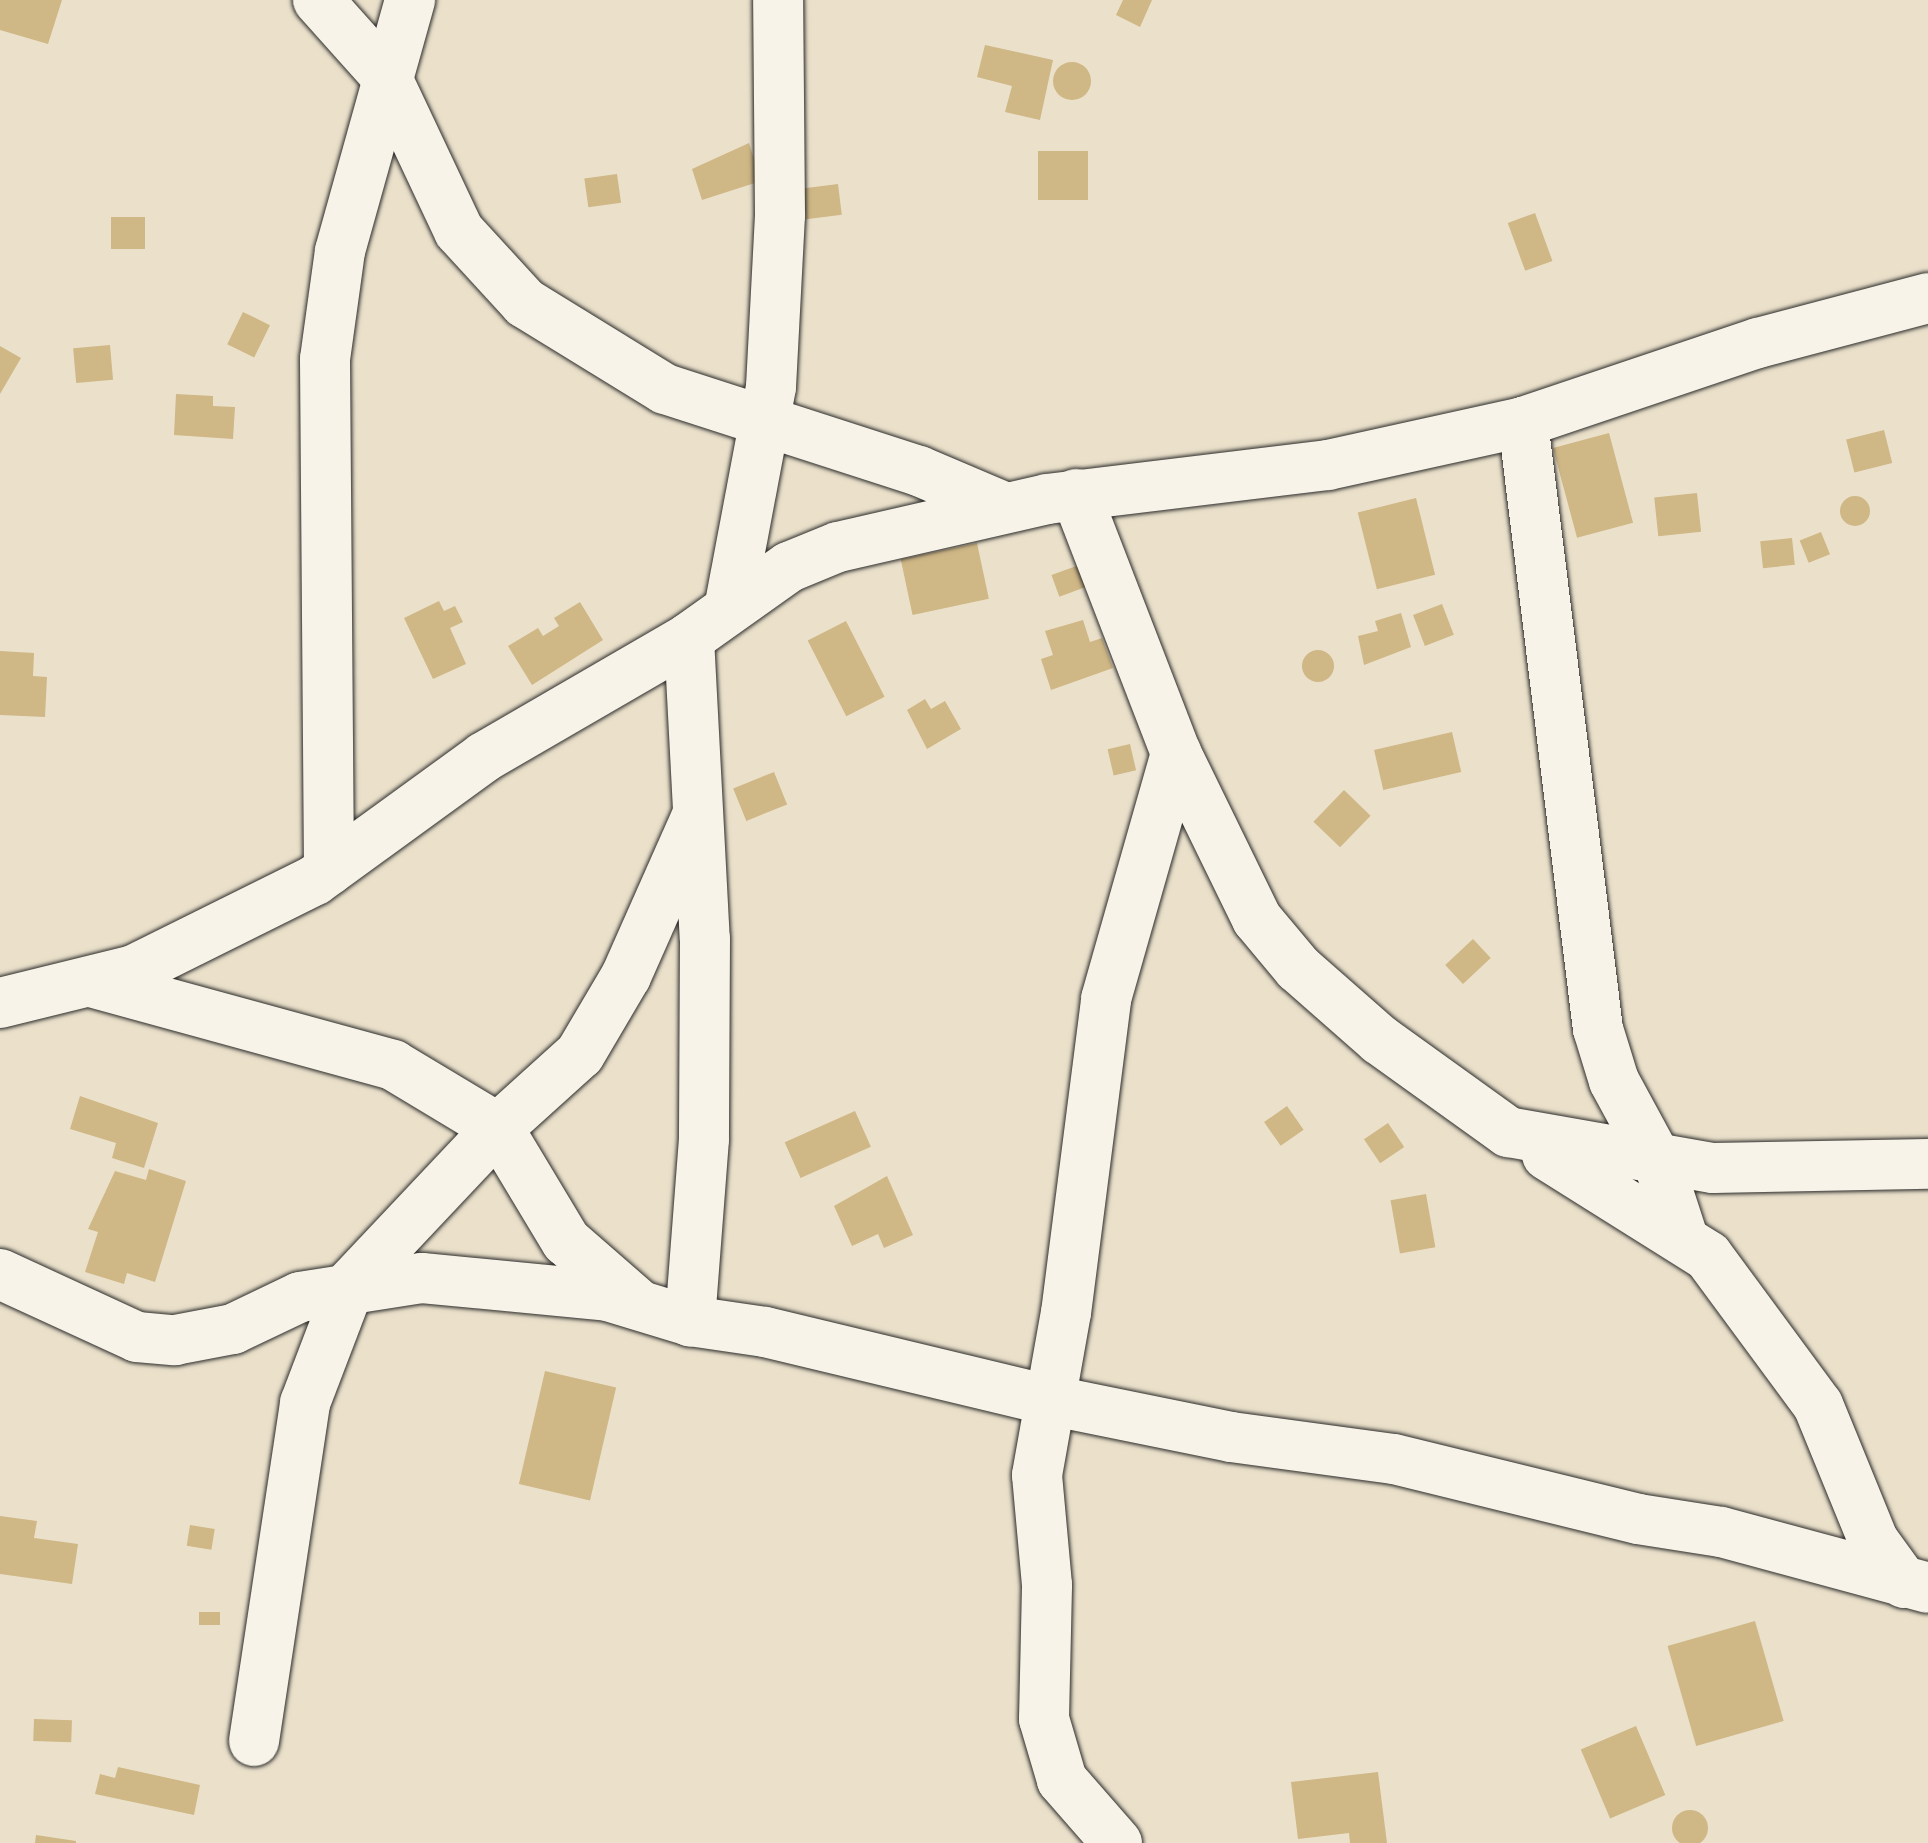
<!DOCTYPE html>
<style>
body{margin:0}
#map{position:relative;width:1928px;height:1843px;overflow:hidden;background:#ebe1cb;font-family:"Shantell Sans",sans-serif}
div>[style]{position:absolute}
.building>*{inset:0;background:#cfb786;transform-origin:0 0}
.round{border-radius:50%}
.roads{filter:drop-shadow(0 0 2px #2b2b2b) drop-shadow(0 0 2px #2b2b2b)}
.street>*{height:50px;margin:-25px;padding:0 25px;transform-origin:25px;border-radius:25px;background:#f7f3e8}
span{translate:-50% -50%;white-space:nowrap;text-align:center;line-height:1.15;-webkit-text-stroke:10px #f7f3e8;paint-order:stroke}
</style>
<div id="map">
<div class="building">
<i style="clip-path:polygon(0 0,62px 0,48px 44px,0 30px)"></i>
<i style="clip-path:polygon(1123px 0,1152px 0,1140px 27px,1116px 15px)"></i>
<i style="clip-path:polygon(985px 45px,1053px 60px,1040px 120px,1005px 112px,1012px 86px,977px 77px)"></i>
<i class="round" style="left:1053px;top:62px;width:38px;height:38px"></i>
<i style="clip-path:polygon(749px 143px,761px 181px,702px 200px,692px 169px)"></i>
<i style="left:1038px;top:151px;width:50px;height:49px"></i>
<i style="left:617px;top:174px;width:29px;height:33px;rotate:82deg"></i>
<i style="left:838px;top:184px;width:31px;height:36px;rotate:83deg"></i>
<i style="left:1535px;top:213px;width:51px;height:29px;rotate:70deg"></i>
<i style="left:111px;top:217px;width:34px;height:32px"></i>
<i style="left:243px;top:312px;width:30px;height:36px;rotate:26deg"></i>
<i style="left:110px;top:345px;width:35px;height:37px;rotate:85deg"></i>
<i style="clip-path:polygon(0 346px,21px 358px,0 394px)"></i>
<i style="clip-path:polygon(176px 394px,213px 396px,213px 406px,235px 407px,233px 439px,174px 435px)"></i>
<i style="left:1884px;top:430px;width:34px;height:39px;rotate:76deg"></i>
<i style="left:1609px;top:433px;width:93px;height:58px;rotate:75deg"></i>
<i style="left:1697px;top:493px;width:39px;height:43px;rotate:84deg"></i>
<i class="round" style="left:1840px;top:496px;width:30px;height:30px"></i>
<i style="left:1416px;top:498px;width:79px;height:60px;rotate:76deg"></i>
<i style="left:1821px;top:532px;width:24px;height:23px;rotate:68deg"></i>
<i style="left:1792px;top:538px;width:27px;height:32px;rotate:84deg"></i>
<i style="left:977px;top:543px;width:57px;height:78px;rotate:78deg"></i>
<i style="left:1090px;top:561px;width:23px;height:41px;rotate:70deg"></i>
<i style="clip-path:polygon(439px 601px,444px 611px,455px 606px,463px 622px,450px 628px,466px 664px,433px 679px,404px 618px)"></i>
<i style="clip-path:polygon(580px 602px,603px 640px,532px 685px,508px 646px,538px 628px,543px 636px,559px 626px,554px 618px)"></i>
<i style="left:1442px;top:604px;width:33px;height:31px;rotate:69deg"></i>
<i style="clip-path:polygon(1401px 613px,1411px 647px,1364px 665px,1358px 636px,1378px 631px,1375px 621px)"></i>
<i style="clip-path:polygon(1083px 620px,1090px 642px,1102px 638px,1113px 668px,1051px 690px,1041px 659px,1053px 655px,1045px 631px)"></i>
<i style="left:846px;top:621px;width:85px;height:43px;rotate:63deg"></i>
<i class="round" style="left:1302px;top:650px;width:32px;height:32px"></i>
<i style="clip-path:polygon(0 651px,34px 653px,33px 676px,47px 677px,45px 717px,0 715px)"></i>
<i style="clip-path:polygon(925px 699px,931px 709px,945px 701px,961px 729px,927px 749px,907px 710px)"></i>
<i style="left:1452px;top:732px;width:41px;height:80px;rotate:77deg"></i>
<i style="left:1130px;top:744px;width:27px;height:23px;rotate:77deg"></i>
<i style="left:774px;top:772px;width:35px;height:44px;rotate:68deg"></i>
<i style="left:1344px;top:790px;width:37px;height:44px;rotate:44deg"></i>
<i style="left:1473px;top:939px;width:26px;height:38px;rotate:47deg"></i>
<i style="clip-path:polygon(80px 1096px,158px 1123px,144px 1168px,112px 1158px,116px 1143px,70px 1129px)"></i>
<i style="left:1287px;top:1106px;width:29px;height:28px;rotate:55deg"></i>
<i style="left:855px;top:1111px;width:39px;height:77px;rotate:66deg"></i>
<i style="left:1388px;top:1123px;width:29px;height:29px;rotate:56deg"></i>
<i style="clip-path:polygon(149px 1169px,186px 1181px,155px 1282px,127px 1273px,124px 1284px,85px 1272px,98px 1232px,88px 1229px,115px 1171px,146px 1180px)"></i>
<i style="clip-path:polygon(887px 1176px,913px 1235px,884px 1248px,878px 1234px,852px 1246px,834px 1206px)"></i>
<i style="left:1426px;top:1194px;width:54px;height:36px;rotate:80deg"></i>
<i style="left:545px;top:1371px;width:73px;height:116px;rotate:13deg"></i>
<i style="clip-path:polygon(0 1516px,37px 1521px,34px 1538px,78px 1544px,72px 1584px,0 1574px)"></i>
<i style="left:190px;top:1525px;width:25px;height:21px;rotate:9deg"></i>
<i style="left:199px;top:1612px;width:21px;height:13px"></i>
<i style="left:1755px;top:1621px;width:104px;height:91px;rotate:74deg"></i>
<i style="left:34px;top:1719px;width:38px;height:22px;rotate:2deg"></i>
<i style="left:1636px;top:1726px;width:75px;height:60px;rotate:67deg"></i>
<i style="clip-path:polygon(118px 1767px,200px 1785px,194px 1815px,95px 1794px,100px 1774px,115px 1778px)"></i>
<i style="clip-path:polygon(1378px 1772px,1387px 1843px,1350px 1843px,1349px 1833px,1298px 1839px,1291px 1782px)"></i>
<i class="round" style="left:1672px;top:1810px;width:36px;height:36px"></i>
<i style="clip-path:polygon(36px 1835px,76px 1841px,76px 1843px,35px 1843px)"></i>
</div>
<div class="roads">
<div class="street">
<i style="left:318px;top:0;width:102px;rotate:48.2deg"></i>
<i style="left:386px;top:76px;width:171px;rotate:64.8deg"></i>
<i style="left:459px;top:231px;width:98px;rotate:47.5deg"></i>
<i style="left:525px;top:303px;width:164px;rotate:31.6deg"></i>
<i style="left:665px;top:389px;width:267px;rotate:17.9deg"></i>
<i style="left:919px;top:471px;width:92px;rotate:23deg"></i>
<i style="left:1523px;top:422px;width:612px;rotate:82.96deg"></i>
<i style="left:1598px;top:1029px;width:54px;rotate:72.9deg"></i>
<i style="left:1614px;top:1081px;width:94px;rotate:61.5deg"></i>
<i style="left:1659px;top:1164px;width:78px;rotate:72deg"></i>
<i style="left:1076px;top:494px;width:278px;rotate:68.9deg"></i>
<i style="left:1176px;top:753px;width:185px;rotate:64deg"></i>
<i style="left:1257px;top:919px;width:64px;rotate:50.1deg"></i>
<i style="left:1298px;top:968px;width:109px;rotate:41.3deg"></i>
<i style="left:1380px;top:1040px;width:158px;rotate:35.7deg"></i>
<i style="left:1508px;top:1132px;width:208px;rotate:10deg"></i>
<i style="left:1713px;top:1168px;width:215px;rotate:-1.1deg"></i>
<i style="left:730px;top:604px;width:221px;rotate:-79.3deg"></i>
<i style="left:771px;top:387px;width:172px;rotate:-87deg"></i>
<i style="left:780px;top:215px;width:215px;rotate:-90.5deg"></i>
<i style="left:689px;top:638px;width:301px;rotate:87deg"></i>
<i style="left:705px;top:939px;width:200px;rotate:90.3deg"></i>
<i style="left:704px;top:1139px;width:183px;rotate:94.4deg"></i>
<i style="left:329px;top:870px;width:511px;rotate:-90.45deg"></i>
<i style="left:325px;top:359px;width:109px;rotate:-82.1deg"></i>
<i style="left:340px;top:251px;width:261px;rotate:-74.4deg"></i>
<i style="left:94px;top:983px;width:310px;rotate:15.3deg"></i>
<i style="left:393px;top:1065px;width:122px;rotate:31deg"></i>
<i style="left:498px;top:1128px;width:132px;rotate:59deg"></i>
<i style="left:566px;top:1241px;width:94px;rotate:41.1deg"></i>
<i style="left:0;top:1003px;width:138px;rotate:-13.8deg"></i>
<i style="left:134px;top:970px;width:202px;rotate:-26.4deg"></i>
<i style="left:315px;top:880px;width:209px;rotate:-36deg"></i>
<i style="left:484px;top:757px;width:237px;rotate:-30.1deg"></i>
<i style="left:689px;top:638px;width:123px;rotate:-35.4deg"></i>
<i style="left:789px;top:567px;width:53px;rotate:-22.2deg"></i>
<i style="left:838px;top:547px;width:214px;rotate:-12.9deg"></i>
<i style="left:1047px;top:499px;width:283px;rotate:-6.9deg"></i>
<i style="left:1328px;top:465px;width:200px;rotate:-12.4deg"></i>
<i style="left:1523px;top:422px;width:248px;rotate:-18.6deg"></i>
<i style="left:1758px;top:343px;width:176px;rotate:-14.8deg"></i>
<i style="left:1547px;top:1155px;width:190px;rotate:32.1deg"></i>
<i style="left:1708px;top:1256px;width:185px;rotate:53.6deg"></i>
<i style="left:1818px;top:1405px;width:146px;rotate:67.8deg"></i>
<i style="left:1873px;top:1540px;width:53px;rotate:54.2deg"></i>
<i style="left:0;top:1274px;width:151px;rotate:24.7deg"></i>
<i style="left:137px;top:1337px;width:38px;rotate:5deg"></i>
<i style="left:175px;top:1340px;width:59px;rotate:-10.7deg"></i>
<i style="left:233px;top:1329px;width:74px;rotate:-25.5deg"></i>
<i style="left:300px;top:1297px;width:123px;rotate:-8.9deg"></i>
<i style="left:422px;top:1278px;width:187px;rotate:5.5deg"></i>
<i style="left:608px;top:1296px;width:86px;rotate:17deg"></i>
<i style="left:690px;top:1321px;width:76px;rotate:8.3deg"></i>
<i style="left:765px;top:1332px;width:292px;rotate:13.5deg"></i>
<i style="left:1049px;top:1400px;width:186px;rotate:11.5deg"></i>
<i style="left:1231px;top:1437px;width:164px;rotate:7.7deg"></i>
<i style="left:1394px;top:1459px;width:251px;rotate:13.8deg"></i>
<i style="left:1638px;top:1519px;width:84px;rotate:8.9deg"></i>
<i style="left:1721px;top:1532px;width:214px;rotate:15.1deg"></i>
<i style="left:254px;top:1741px;width:342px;rotate:-81.4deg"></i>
<i style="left:305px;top:1403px;width:126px;rotate:-69.1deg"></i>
<i style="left:350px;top:1285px;width:216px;rotate:-46.7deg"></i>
<i style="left:498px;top:1128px;width:110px;rotate:-42.1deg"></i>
<i style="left:580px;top:1054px;width:91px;rotate:-59.5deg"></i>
<i style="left:626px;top:976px;width:175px;rotate:-66.1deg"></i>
<i style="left:1117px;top:1843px;width:84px;rotate:-131.1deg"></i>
<i style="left:1062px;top:1780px;width:64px;rotate:-106.4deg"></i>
<i style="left:1044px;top:1719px;width:134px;rotate:-88.7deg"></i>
<i style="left:1047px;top:1585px;width:110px;rotate:-95.2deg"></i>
<i style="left:1037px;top:1475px;width:165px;rotate:-79.9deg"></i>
<i style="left:1066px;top:1313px;width:317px;rotate:-82.7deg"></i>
<i style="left:1106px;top:999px;width:256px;rotate:-74.1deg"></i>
</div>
</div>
</div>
